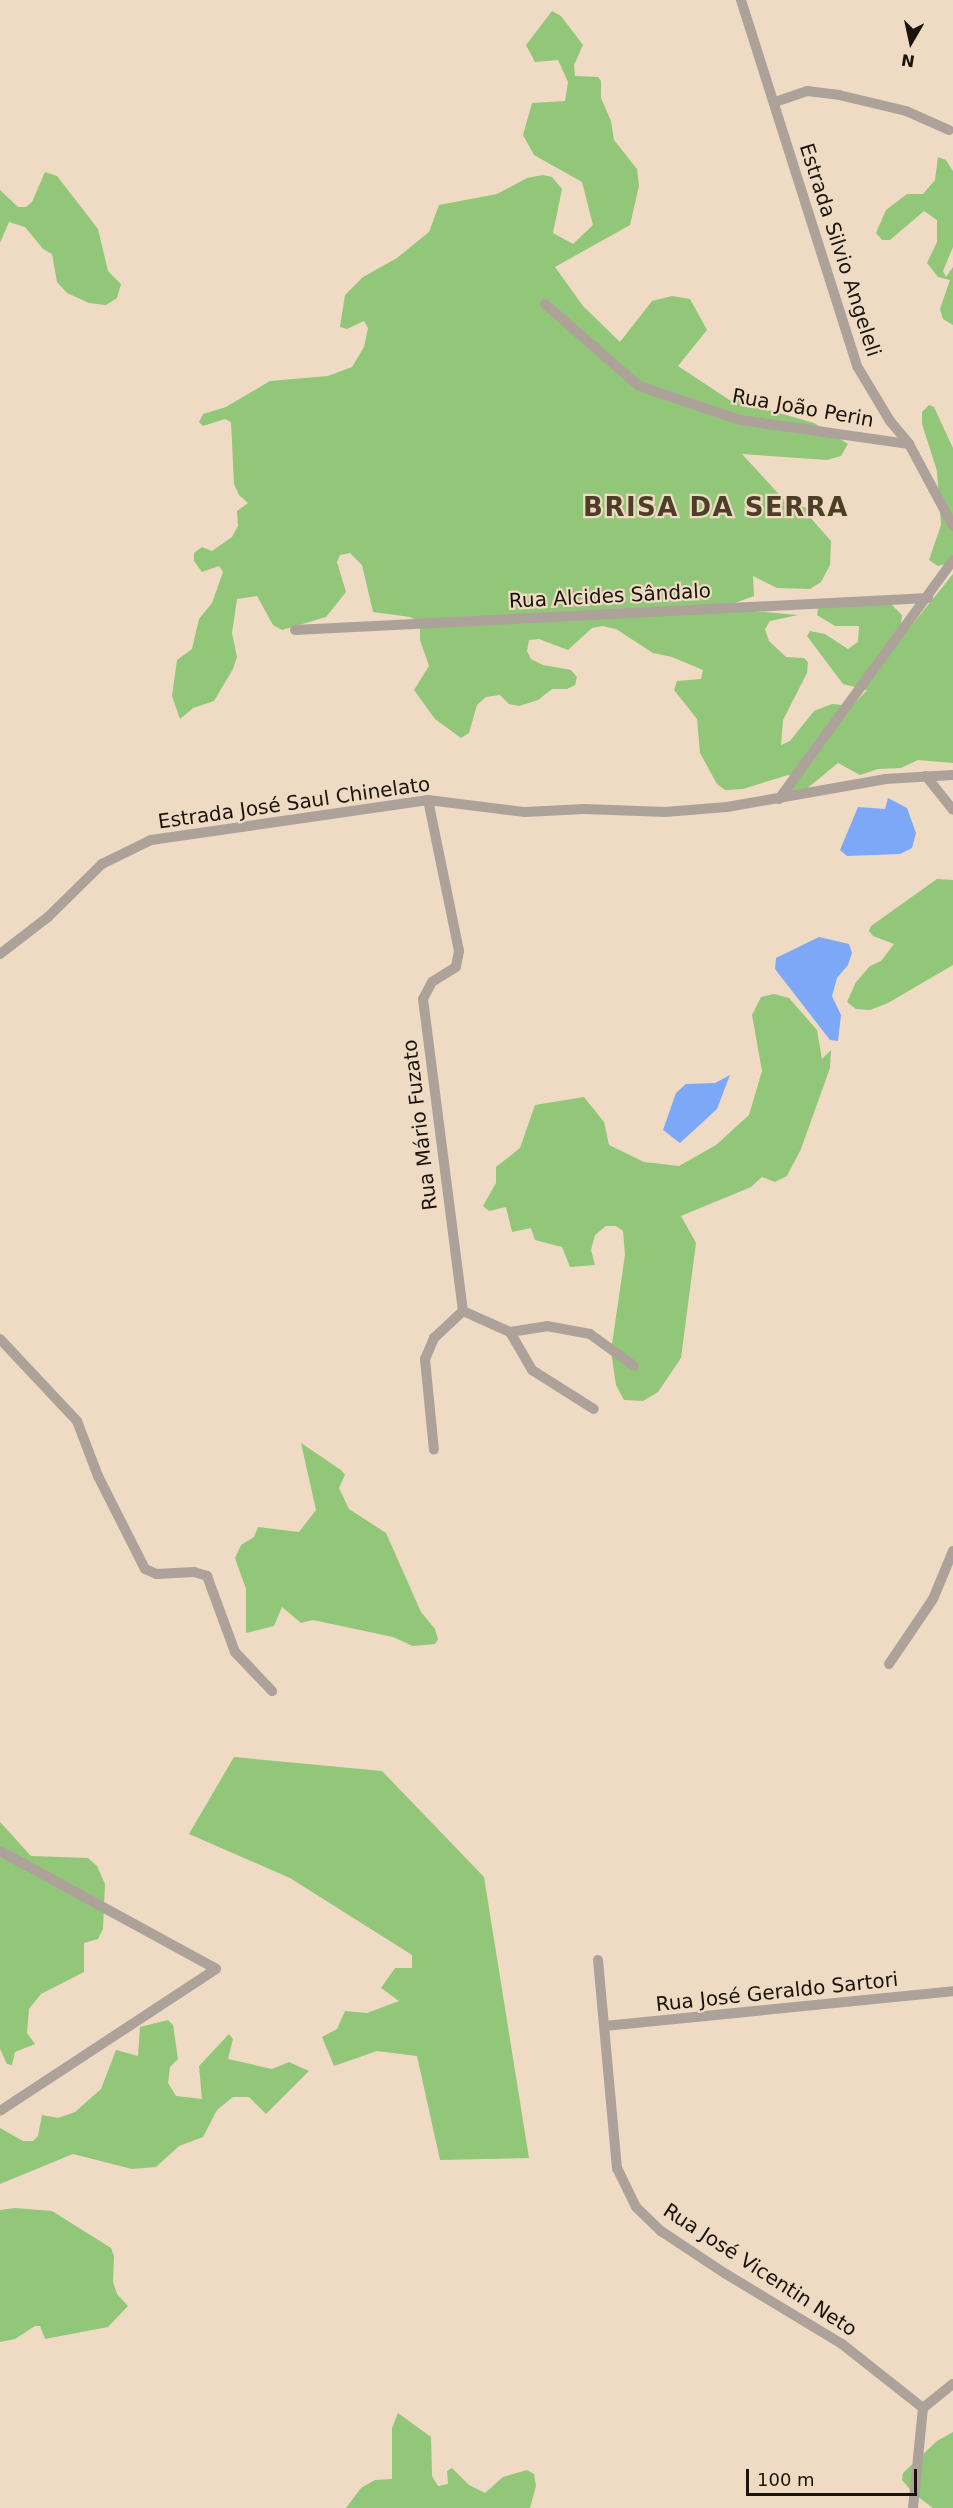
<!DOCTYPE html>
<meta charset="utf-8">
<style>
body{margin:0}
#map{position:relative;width:953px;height:2508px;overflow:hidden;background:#efdbc3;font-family:"DejaVu Sans",sans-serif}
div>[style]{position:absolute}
.green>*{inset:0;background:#92c678}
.water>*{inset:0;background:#7ca8f7}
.street>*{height:10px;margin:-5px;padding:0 5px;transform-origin:5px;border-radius:5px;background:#ada29a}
span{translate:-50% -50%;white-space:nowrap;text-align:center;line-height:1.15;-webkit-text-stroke:4.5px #efdbc3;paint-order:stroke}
.street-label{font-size:20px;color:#1a130b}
.district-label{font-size:26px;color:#4d3e29;font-weight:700;letter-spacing:1.5px}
.north{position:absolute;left:881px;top:12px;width:60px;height:60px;-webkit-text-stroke:4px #efdbc3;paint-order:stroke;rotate:189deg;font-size:16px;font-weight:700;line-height:24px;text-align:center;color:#1a130b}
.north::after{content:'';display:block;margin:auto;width:21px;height:27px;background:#1a130b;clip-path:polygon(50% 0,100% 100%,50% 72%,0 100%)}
.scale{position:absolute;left:746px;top:2469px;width:171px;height:27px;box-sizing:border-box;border:3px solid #1a130b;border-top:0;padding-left:8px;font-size:18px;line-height:21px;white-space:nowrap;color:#1a130b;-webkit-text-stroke:4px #efdbc3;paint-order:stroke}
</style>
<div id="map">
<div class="green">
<i style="clip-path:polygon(552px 11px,561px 16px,583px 45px,574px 65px,575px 76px,598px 77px,601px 81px,601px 98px,611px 121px,614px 140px,637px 169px,639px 186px,630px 225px,555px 267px,583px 306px,620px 342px,652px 301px,672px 296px,690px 299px,707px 330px,678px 366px,731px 401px,745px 394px,752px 405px,814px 423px,848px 444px,841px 456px,827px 460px,742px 454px,786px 502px,807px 508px,808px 515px,831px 541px,830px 565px,821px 582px,810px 589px,777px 588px,753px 576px,754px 596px,721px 608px,798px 615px,770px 621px,765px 629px,769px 641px,786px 657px,804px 658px,808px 662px,807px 673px,783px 720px,781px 745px,790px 741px,814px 711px,832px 704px,852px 706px,867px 690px,843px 684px,807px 636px,810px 631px,825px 634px,848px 649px,858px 642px,859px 626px,835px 626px,817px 615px,818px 608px,888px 601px,902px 615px,899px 641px,953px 574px,953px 763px,918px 760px,901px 768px,878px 769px,860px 775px,838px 763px,793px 800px,785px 795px,791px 776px,788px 775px,743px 789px,725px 790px,717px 784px,700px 753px,697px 719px,674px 690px,677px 681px,701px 679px,703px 670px,672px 657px,653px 653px,616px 629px,602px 626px,592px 628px,568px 650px,539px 639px,529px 640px,527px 651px,531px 659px,543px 665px,571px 670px,577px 677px,575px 685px,567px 689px,552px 689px,538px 700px,519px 706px,509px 704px,500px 695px,486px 697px,477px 705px,469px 733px,461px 738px,435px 719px,414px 690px,429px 666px,420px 640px,420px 622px,410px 617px,373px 612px,362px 565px,350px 553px,340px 555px,337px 562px,346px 592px,326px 617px,282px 630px,273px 625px,257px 596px,237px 599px,232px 633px,237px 657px,233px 669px,214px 701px,193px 708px,180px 719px,172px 696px,177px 660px,192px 649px,199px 619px,212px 603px,223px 572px,219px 566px,202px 572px,194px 561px,194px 553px,202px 547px,212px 551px,232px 537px,238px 526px,237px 511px,248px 503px,239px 495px,234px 484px,231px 422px,225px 419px,203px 426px,199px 422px,203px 414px,226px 407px,270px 381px,328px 376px,352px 367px,364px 347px,368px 328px,364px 321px,347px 329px,340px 327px,345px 295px,363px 277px,397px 258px,429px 232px,439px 205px,497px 194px,527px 178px,543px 175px,552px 177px,562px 189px,553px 233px,573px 244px,593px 225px,582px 182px,534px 155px,523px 135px,532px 103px,565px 101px,568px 82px,558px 60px,535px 62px,526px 45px)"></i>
<i style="clip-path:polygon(938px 157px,946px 160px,953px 171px,953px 247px,943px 271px,946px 277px,953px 267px,953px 325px,943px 319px,940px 309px,950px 280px,938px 277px,927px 263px,937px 242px,937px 220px,924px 211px,890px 240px,882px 240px,876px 233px,886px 210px,907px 194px,923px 194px,935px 180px)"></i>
<i style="clip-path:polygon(45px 172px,57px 176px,98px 229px,108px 271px,121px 284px,117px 298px,106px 305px,89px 303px,67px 293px,57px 282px,52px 254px,43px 249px,25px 227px,9px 222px,0 243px,0 190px,18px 207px,26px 207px,32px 202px)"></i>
<i style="clip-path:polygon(929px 405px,934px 407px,953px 448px,953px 562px,938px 566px,929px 560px,941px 525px,937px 471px,922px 424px,922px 412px)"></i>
<i style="clip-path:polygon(937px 879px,953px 880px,953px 965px,888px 1003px,870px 1010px,856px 1009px,847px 1002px,856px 982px,870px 966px,881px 961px,894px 944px,873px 936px,869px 931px,871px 926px)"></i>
<i style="clip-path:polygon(774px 994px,789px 998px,817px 1030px,822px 1059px,831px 1050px,830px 1068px,801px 1149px,787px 1176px,775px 1182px,762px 1177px,751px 1187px,681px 1216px,696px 1243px,681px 1358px,658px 1392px,643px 1401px,624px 1400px,616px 1385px,611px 1351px,625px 1255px,623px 1231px,616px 1226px,606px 1226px,595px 1235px,591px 1250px,595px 1265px,570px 1267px,562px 1247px,535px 1240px,531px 1228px,512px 1232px,506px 1207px,489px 1211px,483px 1206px,496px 1183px,496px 1167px,520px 1148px,535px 1105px,584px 1097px,604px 1122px,609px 1145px,644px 1162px,679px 1166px,716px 1145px,749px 1115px,762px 1071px,752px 1015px,761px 997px)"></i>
<i style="clip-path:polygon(301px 1443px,341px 1470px,345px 1475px,339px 1488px,349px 1509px,386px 1533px,421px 1612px,435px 1629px,438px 1639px,435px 1644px,413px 1646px,393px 1637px,313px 1620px,301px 1623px,282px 1607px,274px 1626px,246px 1633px,246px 1589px,235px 1558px,241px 1545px,254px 1537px,258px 1527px,299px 1532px,316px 1510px)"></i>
<i style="clip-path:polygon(234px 1757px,382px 1771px,484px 1877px,529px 2158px,440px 2160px,417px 2056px,377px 2051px,334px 2066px,322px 2037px,337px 2029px,345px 2011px,367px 2013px,399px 2001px,381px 1988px,395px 1968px,412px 1968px,412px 1955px,290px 1878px,189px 1834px)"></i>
<i style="clip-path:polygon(0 1822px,31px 1856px,88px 1858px,97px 1866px,105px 1884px,103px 1929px,98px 1939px,84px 1943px,84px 1972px,41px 1994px,29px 2009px,27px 2033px,35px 2044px,15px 2052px,12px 2065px,7px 2064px,0 2049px)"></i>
<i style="clip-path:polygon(168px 2020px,173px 2025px,178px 2059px,170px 2067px,168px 2083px,176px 2096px,202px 2099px,199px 2066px,229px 2034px,233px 2039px,228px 2059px,272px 2069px,289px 2062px,309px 2071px,266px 2114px,249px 2097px,233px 2097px,217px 2110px,203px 2137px,179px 2146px,156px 2167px,132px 2169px,73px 2154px,0 2184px,0 2128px,23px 2141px,33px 2141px,38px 2136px,42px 2115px,58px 2118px,75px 2112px,101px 2089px,116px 2050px,138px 2056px,140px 2027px)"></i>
<i style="clip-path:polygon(15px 2208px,52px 2211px,111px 2248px,114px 2256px,113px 2282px,117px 2294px,128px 2306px,108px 2327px,45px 2339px,40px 2326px,35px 2326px,15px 2339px,0 2342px,0 2210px)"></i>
<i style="clip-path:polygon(398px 2413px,431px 2437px,432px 2476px,438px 2486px,448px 2484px,447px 2471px,452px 2468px,469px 2485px,485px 2493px,503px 2477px,527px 2470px,534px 2474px,536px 2486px,530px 2508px,346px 2508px,361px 2488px,375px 2480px,392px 2479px,392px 2428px)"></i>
<i style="clip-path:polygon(953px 2432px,953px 2508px,933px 2508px,913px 2493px,902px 2480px,903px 2473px,937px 2441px)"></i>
</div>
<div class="water">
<i style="clip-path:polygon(888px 798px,907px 808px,916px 833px,912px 848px,900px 854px,847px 856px,840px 850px,858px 807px,885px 809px)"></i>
<i style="clip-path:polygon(819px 937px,849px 944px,852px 953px,848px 965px,837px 978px,832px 996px,841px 1015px,838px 1041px,830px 1040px,775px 969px,776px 958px)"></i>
<i style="clip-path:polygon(730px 1075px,717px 1109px,680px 1143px,663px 1130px,676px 1093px,686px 1084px,715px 1083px)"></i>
</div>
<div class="street">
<i style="left:741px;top:0;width:384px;rotate:72.4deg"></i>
<i style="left:857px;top:366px;width:64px;rotate:59deg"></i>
<i style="left:890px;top:421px;width:30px;rotate:50deg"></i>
<i style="left:909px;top:444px;width:93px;rotate:61.8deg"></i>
<i style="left:775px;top:102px;width:34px;rotate:-19deg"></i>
<i style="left:807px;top:91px;width:32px;rotate:7deg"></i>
<i style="left:839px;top:95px;width:69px;rotate:13.4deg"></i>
<i style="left:906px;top:111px;width:47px;rotate:23.8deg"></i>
<i style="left:545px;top:304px;width:125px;rotate:41.1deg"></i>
<i style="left:639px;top:386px;width:107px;rotate:18.6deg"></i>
<i style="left:740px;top:420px;width:171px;rotate:8.1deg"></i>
<i style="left:295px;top:630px;width:634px;rotate:-2.89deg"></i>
<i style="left:926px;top:776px;width:43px;rotate:51.5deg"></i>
<i style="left:779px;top:799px;width:296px;rotate:-53.9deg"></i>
<i style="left:428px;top:800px;width:154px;rotate:78.4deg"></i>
<i style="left:459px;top:951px;width:16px;rotate:101deg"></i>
<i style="left:456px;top:967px;width:28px;rotate:148deg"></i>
<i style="left:432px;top:982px;width:19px;rotate:118deg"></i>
<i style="left:423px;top:999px;width:315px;rotate:82.7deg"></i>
<i style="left:463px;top:1311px;width:40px;rotate:137deg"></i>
<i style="left:434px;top:1338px;width:23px;rotate:113deg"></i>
<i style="left:425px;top:1359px;width:91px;rotate:84.4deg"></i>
<i style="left:0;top:954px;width:61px;rotate:-37.6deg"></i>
<i style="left:48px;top:917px;width:76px;rotate:-44.5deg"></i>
<i style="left:102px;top:864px;width:55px;rotate:-26.1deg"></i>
<i style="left:151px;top:840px;width:280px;rotate:-8.2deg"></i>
<i style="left:428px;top:800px;width:98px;rotate:7.1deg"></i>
<i style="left:525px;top:812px;width:60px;rotate:-2.9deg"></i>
<i style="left:585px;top:809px;width:80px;rotate:2.1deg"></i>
<i style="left:665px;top:812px;width:62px;rotate:-4.6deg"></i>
<i style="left:727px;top:807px;width:160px;rotate:-10deg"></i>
<i style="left:885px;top:779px;width:68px;rotate:-3.4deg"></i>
<i style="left:463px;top:1311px;width:51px;rotate:24.1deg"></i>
<i style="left:510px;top:1332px;width:37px;rotate:-9deg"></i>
<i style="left:547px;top:1326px;width:44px;rotate:10.5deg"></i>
<i style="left:590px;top:1334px;width:54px;rotate:36deg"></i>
<i style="left:510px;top:1332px;width:44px;rotate:59.9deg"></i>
<i style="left:532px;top:1370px;width:73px;rotate:32.2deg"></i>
<i style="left:0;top:1339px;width:112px;rotate:46.8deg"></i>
<i style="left:77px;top:1421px;width:59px;rotate:69.1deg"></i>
<i style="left:98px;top:1476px;width:104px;rotate:63.2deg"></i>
<i style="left:145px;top:1569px;width:13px;rotate:23deg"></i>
<i style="left:157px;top:1574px;width:37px;rotate:-3deg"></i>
<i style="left:194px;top:1572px;width:14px;rotate:17deg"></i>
<i style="left:207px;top:1576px;width:81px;rotate:69.8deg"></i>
<i style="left:235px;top:1652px;width:54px;rotate:46.5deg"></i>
<i style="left:889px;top:1664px;width:78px;rotate:-55.9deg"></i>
<i style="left:933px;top:1599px;width:52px;rotate:-67.4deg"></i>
<i style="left:0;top:1851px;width:246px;rotate:28.6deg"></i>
<i style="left:216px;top:1969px;width:258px;rotate:146.7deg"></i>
<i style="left:598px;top:1960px;width:209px;rotate:84.8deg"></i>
<i style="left:617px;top:2168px;width:43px;rotate:64deg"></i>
<i style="left:636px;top:2207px;width:35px;rotate:44deg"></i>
<i style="left:661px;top:2231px;width:78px;rotate:33.5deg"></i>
<i style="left:726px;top:2274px;width:135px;rotate:31.1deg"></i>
<i style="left:842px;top:2344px;width:103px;rotate:38.3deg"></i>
<i style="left:605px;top:2026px;width:350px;rotate:-5.7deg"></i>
<i style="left:913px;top:2508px;width:100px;rotate:-84.3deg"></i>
<i style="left:923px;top:2408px;width:38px;rotate:-39deg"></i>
</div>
<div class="street-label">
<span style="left:840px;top:250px;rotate:72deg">Estrada Silvio Angeleli</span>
<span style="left:803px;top:408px;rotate:10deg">Rua João Perin</span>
<span style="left:610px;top:596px;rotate:-3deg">Rua Alcides Sândalo</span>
<span style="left:294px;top:803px;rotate:-8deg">Estrada José Saul Chinelato</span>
<span style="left:420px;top:1125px;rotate:-97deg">Rua Mário Fuzato</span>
<span style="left:777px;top:1992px;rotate:-6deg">Rua José Geraldo Sartori</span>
<span style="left:760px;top:2270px;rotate:33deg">Rua José Vicentin Neto</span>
</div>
<div class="district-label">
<span style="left:716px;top:508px">BRISA DA SERRA</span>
</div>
<div class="north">N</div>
<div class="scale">100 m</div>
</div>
